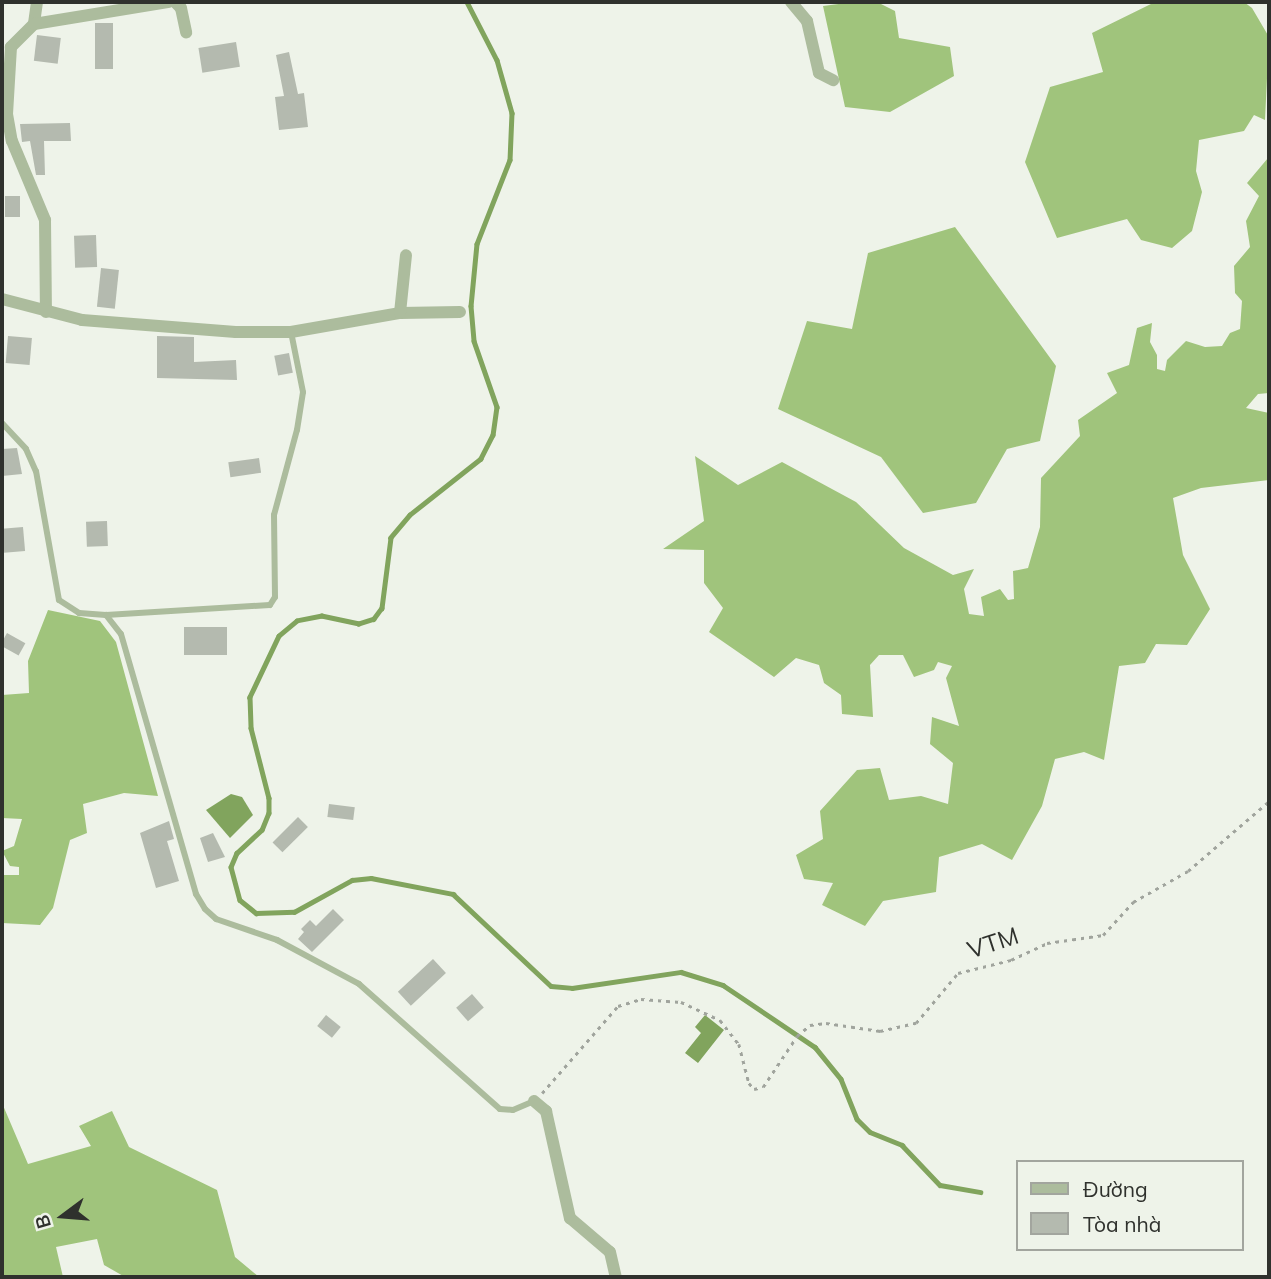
<!DOCTYPE html>
<meta charset="utf-8">
<style>
body{margin:0}
#map{position:relative;width:1271px;height:1279px;overflow:hidden;background:#eef3e9;font-family:Mulish,sans-serif}
div>[style]{position:absolute}
.forest>*{inset:0;background:#a0c47c}
.water>*{inset:0;background:#81a45d}
.stream>*{height:4.5px;margin:-2.25px;padding:0 2.25px;transform-origin:2.25px;border-radius:2.25px;background:#81a45d}
.building>*{inset:0;background:#b4baaf;transform-origin:0 0}
.path>*{height:2.5px;margin-top:-1.25px;transform-origin:0;background:repeating-linear-gradient(90deg,#a0a49d 0 3.5px,transparent 0 8.5px)}
.lane>*{height:6px;margin:-3px;padding:0 3px;transform-origin:3px;border-radius:3px;background:#acbc9d}
.street>*{height:12px;margin:-6px;padding:0 6px;transform-origin:6px;border-radius:6px;background:#acbc9d}
span{translate:-50% -50%;white-space:nowrap;text-align:center;line-height:1.15;-webkit-text-stroke:5px #eef3e9;paint-order:stroke}
.street-label{font-size:24px;color:#2f312d}
.frame{position:absolute;inset:0;border:4px solid #2f312d;pointer-events:none}
.legend{position:absolute;left:1016px;top:1160px;width:228px;height:91px;box-sizing:border-box;background:#eef3e9;border:2px solid #a2a59e;margin:0;padding:9px 12px;list-style:none;font-size:21px;color:#2f312d}
.legend li{display:flex;align-items:center;gap:14px;height:35px}
.legend b{width:35px;border:2px solid #a2a59e}
.north{position:absolute;left:28px;top:1181px;width:70px;height:70px;-webkit-text-stroke:5px #eef3e9;paint-order:stroke;rotate:254deg;font-size:19px;font-weight:700;line-height:28px;text-align:center;color:#2f312d}
.north::after{content:'';display:block;margin:auto;width:24px;height:32px;background:#2f312d;clip-path:polygon(50% 0,100% 100%,50% 72%,0 100%)}
</style>
<div id="map">
<div class="forest">
<i style="clip-path:polygon(854px 2px,877px 2px,895px 11px,899px 38px,950px 47px,954px 76px,890px 112px,845px 107px,823px 6px)"></i>
<i style="clip-path:polygon(1155px 2px,1244px 2px,1252px 8px,1269px 37px,1265px 120px,1254px 115px,1244px 131px,1199px 140px,1196px 171px,1202px 192px,1192px 231px,1172px 248px,1141px 240px,1127px 219px,1057px 238px,1025px 162px,1050px 87px,1103px 72px,1092px 33px)"></i>
<i style="clip-path:polygon(1269px 139px,1269px 393px,1258px 394px,1246px 408px,1269px 413px,1269px 480px,1201px 488px,1173px 498px,1183px 555px,1210px 609px,1187px 645px,1156px 644px,1145px 663px,1119px 666px,1104px 760px,1084px 752px,1055px 759px,1042px 806px,1012px 860px,982px 844px,939px 857px,936px 892px,883px 901px,865px 926px,822px 905px,833px 883px,804px 879px,796px 855px,823px 839px,820px 811px,857px 770px,880px 768px,889px 800px,921px 796px,948px 804px,953px 763px,930px 744px,932px 717px,959px 726px,946px 678px,952px 666px,938px 662px,934px 670px,914px 677px,903px 655px,879px 655px,870px 665px,873px 717px,842px 714px,841px 695px,824px 683px,819px 665px,796px 658px,774px 677px,709px 632px,723px 608px,704px 583px,704px 550px,663px 549px,704px 521px,695px 456px,738px 485px,782px 462px,856px 502px,904px 548px,953px 575px,974px 569px,964px 589px,969px 614px,984px 616px,981px 597px,1000px 589px,1008px 600px,1014px 599px,1013px 571px,1028px 568px,1040px 527px,1041px 478px,1080px 436px,1078px 420px,1117px 393px,1107px 373px,1129px 365px,1137px 328px,1152px 323px,1150px 342px,1157px 355px,1157px 369px,1165px 371px,1167px 360px,1186px 341px,1205px 347px,1222px 346px,1230px 333px,1240px 329px,1242px 301px,1235px 293px,1234px 266px,1250px 247px,1246px 221px,1259px 196px,1247px 183px,1268px 158px)"></i>
<i style="clip-path:polygon(955px 227px,1056px 366px,1040px 441px,1007px 449px,976px 503px,923px 513px,881px 457px,778px 409px,807px 321px,852px 329px,868px 253px)"></i>
<i style="clip-path:polygon(48px 610px,100px 621px,116px 642px,158px 796px,124px 793px,83px 804px,87px 833px,70px 840px,53px 908px,40px 925px,2px 923px,2px 875px,19px 875px,19px 867px,10px 866px,2px 851px,14px 846px,22px 819px,2px 818px,2px 695px,29px 693px,28px 661px)"></i>
<i style="clip-path:polygon(2px 1103px,28px 1164px,91px 1146px,79px 1126px,112px 1111px,129px 1147px,217px 1190px,235px 1257px,259px 1277px,125px 1277px,104px 1265px,97px 1239px,56px 1247px,63px 1277px,2px 1277px)"></i>
</div>
<div class="water">
<i style="clip-path:polygon(231px 794px,242px 797px,253px 815px,230px 838px,206px 810px)"></i>
<i style="clip-path:polygon(705px 1015px,724px 1030px,698px 1063px,685px 1053px,701px 1033px,695px 1027px)"></i>
</div>
<div class="stream">
<i style="left:467px;top:2px;width:65px;rotate:62.7deg"></i>
<i style="left:497px;top:60px;width:55px;rotate:74.2deg"></i>
<i style="left:512px;top:113px;width:47px;rotate:92.4deg"></i>
<i style="left:510px;top:160px;width:90px;rotate:111.4deg"></i>
<i style="left:477px;top:244px;width:62px;rotate:95.5deg"></i>
<i style="left:471px;top:306px;width:35px;rotate:85deg"></i>
<i style="left:474px;top:341px;width:70px;rotate:70.8deg"></i>
<i style="left:497px;top:407px;width:28px;rotate:98deg"></i>
<i style="left:493px;top:435px;width:27px;rotate:117deg"></i>
<i style="left:481px;top:459px;width:90px;rotate:141.7deg"></i>
<i style="left:410px;top:515px;width:30px;rotate:130deg"></i>
<i style="left:391px;top:538px;width:71px;rotate:97.3deg"></i>
<i style="left:382px;top:608px;width:14px;rotate:126deg"></i>
<i style="left:374px;top:619px;width:16px;rotate:162deg"></i>
<i style="left:359px;top:624px;width:38px;rotate:-168deg"></i>
<i style="left:322px;top:616px;width:25px;rotate:169deg"></i>
<i style="left:297px;top:621px;width:23px;rotate:140deg"></i>
<i style="left:279px;top:636px;width:68px;rotate:115.4deg"></i>
<i style="left:250px;top:697px;width:31px;rotate:88deg"></i>
<i style="left:251px;top:728px;width:72px;rotate:75.6deg"></i>
<i style="left:269px;top:798px;width:15px;rotate:90deg"></i>
<i style="left:269px;top:813px;width:18px;rotate:112deg"></i>
<i style="left:262px;top:830px;width:34px;rotate:137deg"></i>
<i style="left:237px;top:853px;width:15px;rotate:113deg"></i>
<i style="left:231px;top:867px;width:34px;rotate:75deg"></i>
<i style="left:240px;top:900px;width:21px;rotate:39deg"></i>
<i style="left:256px;top:913px;width:38px;rotate:-2deg"></i>
<i style="left:294px;top:912px;width:66px;rotate:-28.9deg"></i>
<i style="left:352px;top:880px;width:19px;rotate:-6deg"></i>
<i style="left:371px;top:878px;width:84px;rotate:11deg"></i>
<i style="left:453px;top:894px;width:134px;rotate:43.2deg"></i>
<i style="left:551px;top:986px;width:21px;rotate:5deg"></i>
<i style="left:572px;top:988px;width:110px;rotate:-8.4deg"></i>
<i style="left:681px;top:972px;width:44px;rotate:17.2deg"></i>
<i style="left:723px;top:985px;width:111px;rotate:34deg"></i>
<i style="left:815px;top:1047px;width:41px;rotate:50.9deg"></i>
<i style="left:841px;top:1079px;width:43px;rotate:68.2deg"></i>
<i style="left:857px;top:1119px;width:18px;rotate:45deg"></i>
<i style="left:870px;top:1132px;width:35px;rotate:22deg"></i>
<i style="left:902px;top:1145px;width:55px;rotate:46.5deg"></i>
<i style="left:940px;top:1185px;width:41px;rotate:9.9deg"></i>
</div>
<div class="building">
<i style="left:95px;top:23px;width:18px;height:46px"></i>
<i style="left:37px;top:35px;width:24px;height:26px;rotate:7deg"></i>
<i style="left:236px;top:42px;width:25px;height:38px;rotate:81deg"></i>
<i style="clip-path:polygon(289px 52px,298px 94px,304px 93px,308px 127px,279px 130px,275px 97px,284px 96px,276px 55px)"></i>
<i style="clip-path:polygon(70px 123px,71px 141px,44px 141px,45px 175px,36px 175px,30px 141px,22px 142px,20px 124px)"></i>
<i style="left:5px;top:196px;width:15px;height:21px"></i>
<i style="left:96px;top:235px;width:32px;height:22px;rotate:88deg"></i>
<i style="left:101px;top:268px;width:18px;height:39px;rotate:6deg"></i>
<i style="left:8px;top:336px;width:24px;height:27px;rotate:5deg"></i>
<i style="clip-path:polygon(157px 336px,194px 337px,194px 362px,236px 360px,237px 380px,157px 378px)"></i>
<i style="left:289px;top:353px;width:20px;height:15px;rotate:79deg"></i>
<i style="clip-path:polygon(17px 448px,22px 474px,2px 476px,2px 449px)"></i>
<i style="left:259px;top:458px;width:15px;height:31px;rotate:82deg"></i>
<i style="left:107px;top:521px;width:25px;height:21px;rotate:88deg"></i>
<i style="left:23px;top:527px;width:24px;height:21px;rotate:85deg"></i>
<i style="left:184px;top:627px;width:43px;height:28px"></i>
<i style="left:7px;top:633px;width:21px;height:14px;rotate:29deg"></i>
<i style="left:329px;top:804px;width:26px;height:13px;rotate:7deg"></i>
<i style="left:298px;top:817px;width:14px;height:36px;rotate:45deg"></i>
<i style="clip-path:polygon(169px 821px,174px 839px,167px 841px,179px 881px,156px 888px,140px 833px)"></i>
<i style="clip-path:polygon(213px 833px,225px 857px,208px 862px,200px 838px)"></i>
<i style="clip-path:polygon(333px 909px,344px 920px,312px 952px,298px 939px,304px 932px,301px 929px,310px 920px,316px 926px)"></i>
<i style="left:433px;top:959px;width:19px;height:48px;rotate:47deg"></i>
<i style="left:472px;top:994px;width:18px;height:21px;rotate:49deg"></i>
<i style="left:326px;top:1015px;width:19px;height:14px;rotate:39deg"></i>
</div>
<div class="path">
<i style="left:542px;top:1093px;width:116px;rotate:-48.9deg"></i>
<i style="left:618px;top:1006px;width:24px;rotate:-17deg"></i>
<i style="left:641px;top:999px;width:40px;rotate:4.3deg"></i>
<i style="left:681px;top:1002px;width:43px;rotate:24.8deg"></i>
<i style="left:720px;top:1020px;width:31px;rotate:52deg"></i>
<i style="left:739px;top:1044px;width:40px;rotate:75.6deg"></i>
<i style="left:749px;top:1083px;width:8px;rotate:50deg"></i>
<i style="left:754px;top:1089px;width:9px;rotate:-13deg"></i>
<i style="left:763px;top:1087px;width:61px;rotate:-56.3deg"></i>
<i style="left:797px;top:1036px;width:17px;rotate:-40deg"></i>
<i style="left:810px;top:1025px;width:16px;rotate:-7deg"></i>
<i style="left:826px;top:1023px;width:55px;rotate:8.4deg"></i>
<i style="left:880px;top:1031px;width:37px;rotate:-13deg"></i>
<i style="left:916px;top:1023px;width:65px;rotate:-50deg"></i>
<i style="left:958px;top:973px;width:55px;rotate:-13.8deg"></i>
<i style="left:1011px;top:960px;width:40px;rotate:-25deg"></i>
<i style="left:1047px;top:943px;width:57px;rotate:-8.1deg"></i>
<i style="left:1103px;top:935px;width:45px;rotate:-47.7deg"></i>
<i style="left:1133px;top:902px;width:63px;rotate:-29.4deg"></i>
<i style="left:1188px;top:871px;width:107px;rotate:-40.8deg"></i>
</div>
<div class="lane">
<i style="left:2px;top:423px;width:35px;rotate:47deg"></i>
<i style="left:26px;top:449px;width:24px;rotate:66deg"></i>
<i style="left:36px;top:471px;width:131px;rotate:79.9deg"></i>
<i style="left:59px;top:600px;width:24px;rotate:33deg"></i>
<i style="left:79px;top:613px;width:27px;rotate:4deg"></i>
<i style="left:106px;top:615px;width:24px;rotate:52deg"></i>
<i style="left:121px;top:634px;width:271px;rotate:73.9deg"></i>
<i style="left:196px;top:894px;width:17px;rotate:59deg"></i>
<i style="left:205px;top:909px;width:15px;rotate:42deg"></i>
<i style="left:216px;top:919px;width:65px;rotate:19deg"></i>
<i style="left:277px;top:940px;width:93px;rotate:28.2deg"></i>
<i style="left:359px;top:984px;width:188px;rotate:41.6deg"></i>
<i style="left:500px;top:1109px;width:13px;rotate:4deg"></i>
<i style="left:513px;top:1110px;width:23px;rotate:-23deg"></i>
<i style="left:106px;top:615px;width:164px;rotate:-3.5deg"></i>
<i style="left:270px;top:605px;width:9px;rotate:-58deg"></i>
<i style="left:275px;top:597px;width:82px;rotate:-90.7deg"></i>
<i style="left:274px;top:515px;width:88px;rotate:-74.9deg"></i>
<i style="left:297px;top:430px;width:38px;rotate:-81deg"></i>
<i style="left:303px;top:392px;width:61px;rotate:-101.3deg"></i>
</div>
<div class="street">
<i style="left:37px;top:2px;width:22px;rotate:98deg"></i>
<i style="left:34px;top:24px;width:33px;rotate:135deg"></i>
<i style="left:11px;top:47px;width:67px;rotate:93.4deg"></i>
<i style="left:7px;top:114px;width:27px;rotate:80deg"></i>
<i style="left:12px;top:141px;width:86px;rotate:67.3deg"></i>
<i style="left:45px;top:220px;width:92px;rotate:89.4deg"></i>
<i style="left:175px;top:2px;width:8px;rotate:45deg"></i>
<i style="left:181px;top:8px;width:25px;rotate:78deg"></i>
<i style="left:791px;top:2px;width:25px;rotate:50deg"></i>
<i style="left:807px;top:21px;width:53px;rotate:77deg"></i>
<i style="left:819px;top:73px;width:16px;rotate:27deg"></i>
<i style="left:34px;top:24px;width:137px;rotate:-9.3deg"></i>
<i style="left:2px;top:299px;width:83px;rotate:14.7deg"></i>
<i style="left:82px;top:320px;width:154px;rotate:4.5deg"></i>
<i style="left:236px;top:332px;width:55px"></i>
<i style="left:291px;top:332px;width:111px;rotate:-9.9deg"></i>
<i style="left:400px;top:313px;width:60px;rotate:-1deg"></i>
<i style="left:400px;top:313px;width:58px;rotate:-84.1deg"></i>
<i style="left:534px;top:1101px;width:16px;rotate:40deg"></i>
<i style="left:546px;top:1111px;width:110px;rotate:77.4deg"></i>
<i style="left:570px;top:1218px;width:52px;rotate:40.4deg"></i>
<i style="left:610px;top:1252px;width:26px;rotate:77deg"></i>
</div>
<div class="street-label">
<span style="left:993px;top:943px;rotate:-18deg">VTM</span>
</div>
<div class="frame"></div>
<ul class="legend">
<li><b style="height:9px;background:#acbc9d"></b>Đường</li>
<li><b style="height:19px;background:#b4baaf"></b>Tòa nhà</li>
</ul>
<div class="north">B</div>
</div>
